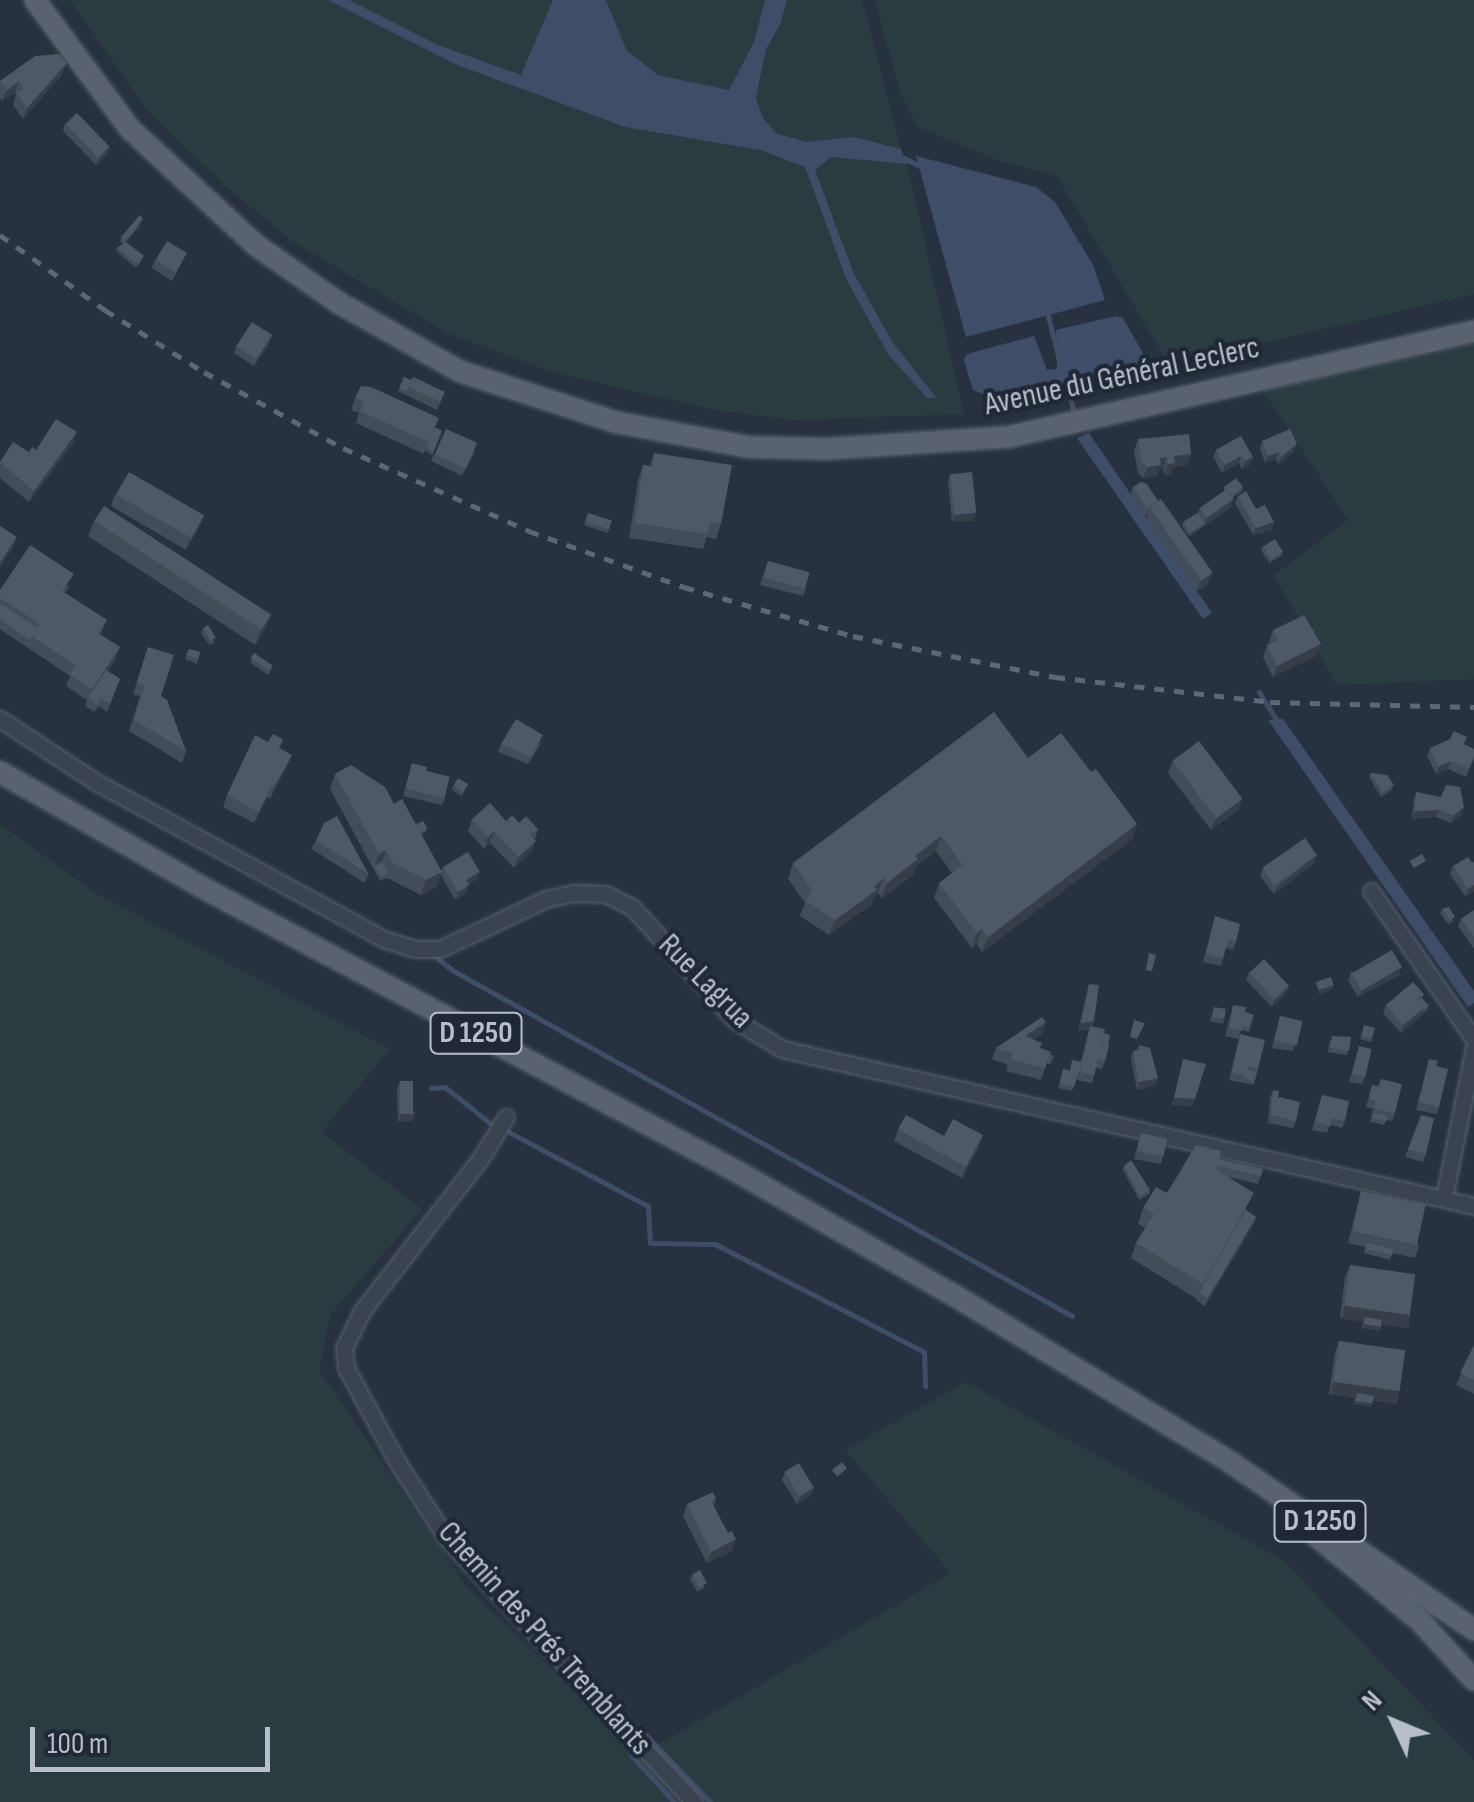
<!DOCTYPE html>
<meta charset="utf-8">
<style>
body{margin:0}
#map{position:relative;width:1474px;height:1802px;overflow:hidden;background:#283140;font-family:"Sofia Sans Condensed",sans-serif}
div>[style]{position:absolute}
.green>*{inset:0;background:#293d41}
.water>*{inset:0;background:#3f4e68}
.stream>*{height:5px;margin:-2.5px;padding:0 2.5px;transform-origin:2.5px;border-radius:2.5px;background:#3f4e68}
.roads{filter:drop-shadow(0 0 2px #59616d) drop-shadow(0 0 2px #59616d)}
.minor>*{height:15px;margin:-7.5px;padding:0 7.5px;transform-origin:7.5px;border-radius:7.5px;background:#3c4350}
.major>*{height:20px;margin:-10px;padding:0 10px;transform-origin:10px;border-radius:10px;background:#5a6270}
.rail>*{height:5px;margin-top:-2.5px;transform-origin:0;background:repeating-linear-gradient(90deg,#5e6776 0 10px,transparent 0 20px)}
.wall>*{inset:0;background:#434c59;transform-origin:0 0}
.shaded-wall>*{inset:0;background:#373e49;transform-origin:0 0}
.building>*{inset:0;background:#4e5868;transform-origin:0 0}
span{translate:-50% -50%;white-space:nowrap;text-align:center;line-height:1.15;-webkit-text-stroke:9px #202835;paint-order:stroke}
.shield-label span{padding:2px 8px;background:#202835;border:2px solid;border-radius:8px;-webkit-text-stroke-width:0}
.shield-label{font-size:30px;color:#b8bfca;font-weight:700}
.street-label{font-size:32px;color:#b8bfca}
.north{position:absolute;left:1344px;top:1672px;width:100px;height:100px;-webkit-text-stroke:8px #202835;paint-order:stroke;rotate:314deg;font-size:28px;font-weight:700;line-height:40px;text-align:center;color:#b8bfca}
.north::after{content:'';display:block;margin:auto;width:35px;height:45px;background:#b8bfca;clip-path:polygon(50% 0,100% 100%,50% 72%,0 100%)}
.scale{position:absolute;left:30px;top:1727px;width:240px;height:45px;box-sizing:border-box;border:5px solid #b8bfca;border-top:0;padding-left:12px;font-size:30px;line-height:35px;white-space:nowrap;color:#b8bfca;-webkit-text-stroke:8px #202835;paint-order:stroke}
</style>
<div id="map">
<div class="green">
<i style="clip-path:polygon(70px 0,328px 0,457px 65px,625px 127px,761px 150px,805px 167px,847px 281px,888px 354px,935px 396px,893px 343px,854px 274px,815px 170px,831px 157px,907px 164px,964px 414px,793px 420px,715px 410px,556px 373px,449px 334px,292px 241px,224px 185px,147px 110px)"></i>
<i style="clip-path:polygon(349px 0,553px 0,522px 76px,438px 45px)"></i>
<i style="clip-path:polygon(606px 0,765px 0,754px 42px,730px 90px,658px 75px,627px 51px)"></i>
<i style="clip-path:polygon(787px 0,862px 0,901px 149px,854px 137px,807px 142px,776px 133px,763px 118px,756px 98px,766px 49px,780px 25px)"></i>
<i style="clip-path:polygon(875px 0,1474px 0,1474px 294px,1169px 365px,1057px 176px,1000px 161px,918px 127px,900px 92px)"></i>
<i style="clip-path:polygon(1474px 344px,1474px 679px,1336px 685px,1274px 575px,1348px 520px,1263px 390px)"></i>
<i style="clip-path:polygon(0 824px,97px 894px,390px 1049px,321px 1132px,422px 1209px,330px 1315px,319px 1370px,465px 1584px,639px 1756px,951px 1573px,845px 1450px,966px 1382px,1284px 1561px,1474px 1760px,1474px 1802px,0 1802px)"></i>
</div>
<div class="water">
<i style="clip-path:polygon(328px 0,349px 0,438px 45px,521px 75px,553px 0,606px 0,627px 51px,658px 75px,729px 90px,754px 42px,765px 0,787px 0,780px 25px,766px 49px,756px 98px,763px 118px,776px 133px,806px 142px,854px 137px,901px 149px,907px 164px,831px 157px,815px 170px,854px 274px,893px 343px,936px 397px,928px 399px,888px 354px,847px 281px,805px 167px,760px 150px,625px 127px,457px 65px)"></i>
<i style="clip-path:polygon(916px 156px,1036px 187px,1055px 202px,1093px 265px,1105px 300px,966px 337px)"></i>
<i style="clip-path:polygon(1116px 316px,1123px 318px,1148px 362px,1142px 372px,1124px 379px,1089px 379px,1076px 392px,1060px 393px,1050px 385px,985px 395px,973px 390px,964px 360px,967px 354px,1034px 336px,1047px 370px,1057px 369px,1056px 330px)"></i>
<i style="clip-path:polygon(1089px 433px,1212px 613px,1203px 619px,1077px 438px)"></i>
<i style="clip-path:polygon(1283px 719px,1474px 991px,1474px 1003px,1468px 1007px,1268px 720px)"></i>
</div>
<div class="stream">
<i style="left:900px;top:156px;width:25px;rotate:27deg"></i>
<i style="left:1047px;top:312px;width:54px;rotate:76deg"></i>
<i style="left:1068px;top:389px;width:29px;rotate:76deg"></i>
<i style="left:1259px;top:692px;width:39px;rotate:58deg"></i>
<i style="left:431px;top:953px;width:27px;rotate:39deg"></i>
<i style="left:452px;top:970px;width:710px;rotate:29.16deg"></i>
<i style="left:431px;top:1088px;width:14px;rotate:-4deg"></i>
<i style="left:445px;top:1087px;width:58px;rotate:38.7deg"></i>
<i style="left:503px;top:1129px;width:164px;rotate:28deg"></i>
<i style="left:648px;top:1206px;width:37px;rotate:87deg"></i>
<i style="left:650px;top:1243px;width:65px;rotate:0.9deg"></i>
<i style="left:715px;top:1244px;width:235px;rotate:27.3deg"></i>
<i style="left:924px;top:1352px;width:34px;rotate:88deg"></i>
<i style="left:642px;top:1731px;width:98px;rotate:46.2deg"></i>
<i style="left:631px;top:1755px;width:64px;rotate:47.5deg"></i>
</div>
<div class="roads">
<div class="minor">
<i style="left:0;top:719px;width:115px;rotate:33.3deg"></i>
<i style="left:96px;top:782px;width:330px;rotate:28.6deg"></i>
<i style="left:386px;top:940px;width:30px;rotate:17deg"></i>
<i style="left:415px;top:949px;width:25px"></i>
<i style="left:440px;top:949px;width:117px;rotate:-25.3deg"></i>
<i style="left:546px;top:899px;width:29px;rotate:-12deg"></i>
<i style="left:574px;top:893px;width:32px;rotate:2deg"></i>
<i style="left:606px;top:894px;width:29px;rotate:27deg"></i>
<i style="left:632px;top:907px;width:153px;rotate:47.7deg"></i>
<i style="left:735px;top:1020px;width:55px;rotate:31.7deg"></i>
<i style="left:782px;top:1049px;width:710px;rotate:12.78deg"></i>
<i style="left:1371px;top:891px;width:180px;rotate:55.2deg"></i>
<i style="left:506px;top:1117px;width:48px;rotate:121.4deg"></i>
<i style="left:481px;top:1158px;width:194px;rotate:127.9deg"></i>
<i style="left:362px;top:1311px;width:41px;rotate:115.9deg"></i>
<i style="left:344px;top:1348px;width:20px;rotate:84deg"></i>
<i style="left:346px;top:1368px;width:108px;rotate:61.3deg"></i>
<i style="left:398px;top:1463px;width:90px;rotate:57.2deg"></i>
<i style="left:447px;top:1539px;width:361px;rotate:46.8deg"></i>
<i style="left:1444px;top:1198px;width:153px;rotate:-78.7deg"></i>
</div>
<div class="major">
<i style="left:35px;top:0;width:160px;rotate:53.6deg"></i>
<i style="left:130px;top:129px;width:173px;rotate:42.7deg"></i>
<i style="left:257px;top:246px;width:100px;rotate:34.8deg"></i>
<i style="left:339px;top:303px;width:138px;rotate:29.5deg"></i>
<i style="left:459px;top:371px;width:164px;rotate:18.1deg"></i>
<i style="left:615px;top:422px;width:135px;rotate:10.6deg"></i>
<i style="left:748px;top:447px;width:78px;rotate:1.5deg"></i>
<i style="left:826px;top:449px;width:182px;rotate:-3.8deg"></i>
<i style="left:1008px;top:437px;width:478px;rotate:-12.8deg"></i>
<i style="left:0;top:772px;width:238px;rotate:29.7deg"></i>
<i style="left:207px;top:890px;width:599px;rotate:27.98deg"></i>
<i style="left:736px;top:1171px;width:249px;rotate:29.7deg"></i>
<i style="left:952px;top:1294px;width:325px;rotate:31.1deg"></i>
<i style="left:1230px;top:1462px;width:296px;rotate:34.5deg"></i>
<i style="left:1303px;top:1525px;width:151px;rotate:39.4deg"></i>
<i style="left:1420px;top:1621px;width:80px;rotate:47.5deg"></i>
</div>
</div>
<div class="rail">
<i style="left:0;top:235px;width:129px;rotate:35.5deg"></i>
<i style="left:105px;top:310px;width:117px;rotate:32.1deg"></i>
<i style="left:204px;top:372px;width:158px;rotate:28.7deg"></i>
<i style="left:343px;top:448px;width:204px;rotate:24deg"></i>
<i style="left:529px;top:531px;width:165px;rotate:19.9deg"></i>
<i style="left:684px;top:587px;width:176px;rotate:16.2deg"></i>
<i style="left:853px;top:636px;width:206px;rotate:11.5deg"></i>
<i style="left:1055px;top:677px;width:216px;rotate:6.6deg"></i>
<i style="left:1270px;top:702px;width:204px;rotate:1.4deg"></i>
</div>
<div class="wall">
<i style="clip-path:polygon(62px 75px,23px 119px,13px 105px,16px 95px,15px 93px,2px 101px,0 98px,0 81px)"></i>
<i style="clip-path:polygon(65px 123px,107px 155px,96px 165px,63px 131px)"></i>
<i style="clip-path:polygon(142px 223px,126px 242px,142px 260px,136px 268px,116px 251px,117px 248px,123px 244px,120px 241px,121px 237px)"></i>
<i style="clip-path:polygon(187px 253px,172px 281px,152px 268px,155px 260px)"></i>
<i style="clip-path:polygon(270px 343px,254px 366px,234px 353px,236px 346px)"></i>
<i style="clip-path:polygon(404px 377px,445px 392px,437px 410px,398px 391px)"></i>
<i style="clip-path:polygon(355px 398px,442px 431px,432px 456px,425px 450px,424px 454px,356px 423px,359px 413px,351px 410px)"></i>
<i style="clip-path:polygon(1241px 436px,1250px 465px,1242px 469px,1239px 463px,1222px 473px,1213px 457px,1216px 450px)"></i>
<i style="clip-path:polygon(1138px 439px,1191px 454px,1187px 465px,1173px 467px,1171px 474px,1164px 475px,1163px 469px,1159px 469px,1157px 476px,1143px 478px,1138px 473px,1134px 451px)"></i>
<i style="clip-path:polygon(1262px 441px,1294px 452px,1278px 464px,1276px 459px,1265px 463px,1260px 448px)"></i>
<i style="clip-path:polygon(73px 444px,29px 502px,0 478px,0 462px,36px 450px)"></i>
<i style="clip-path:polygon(475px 451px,462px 476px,431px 461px,434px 454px)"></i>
<i style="clip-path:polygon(654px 453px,721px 524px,716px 539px,707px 537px,703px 549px,629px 538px,638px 481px,643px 465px,650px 466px)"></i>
<i style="clip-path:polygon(950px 474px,974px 521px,952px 521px,948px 482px)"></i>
<i style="clip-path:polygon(1224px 486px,1243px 487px,1242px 491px,1232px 498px,1231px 507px,1189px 536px,1182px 526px,1183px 522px,1198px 513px,1200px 508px,1224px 491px)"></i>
<i style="clip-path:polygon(1133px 487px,1212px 573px,1207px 585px,1196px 592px,1146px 518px,1148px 513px,1144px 516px,1130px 495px)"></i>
<i style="clip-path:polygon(115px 494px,199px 527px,186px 550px,111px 506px)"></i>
<i style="clip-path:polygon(1238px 496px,1274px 522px,1272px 530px,1253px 535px,1235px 503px)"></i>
<i style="left:588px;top:513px;width:25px;height:13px;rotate:18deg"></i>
<i style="clip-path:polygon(94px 521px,271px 615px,265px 630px,255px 645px,88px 536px)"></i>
<i style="clip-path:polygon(1263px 546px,1283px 552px,1281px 556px,1269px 563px,1261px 550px)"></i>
<i style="clip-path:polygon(768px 561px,806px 589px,803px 596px,760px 585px)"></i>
<i style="clip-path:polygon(70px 585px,65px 593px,107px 620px,100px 635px,120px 647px,116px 659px,108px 671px,120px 679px,107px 712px,99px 706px,94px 712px,85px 706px,87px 700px,66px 686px,70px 676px,0 629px,0 590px)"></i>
<i style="clip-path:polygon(203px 629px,215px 642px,210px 646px,201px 633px)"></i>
<i style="clip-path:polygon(1273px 630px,1316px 656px,1273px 677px,1263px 657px,1267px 645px,1270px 644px,1269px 642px)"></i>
<i style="clip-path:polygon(148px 647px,161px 696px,186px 751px,182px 763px,129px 731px,140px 696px,133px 694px)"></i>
<i style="clip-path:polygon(189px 649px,200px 652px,197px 664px,185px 659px)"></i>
<i style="clip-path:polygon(254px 653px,271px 670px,268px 675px,250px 662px)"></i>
<i style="clip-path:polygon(283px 739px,280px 748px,292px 755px,287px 766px,270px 799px,267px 797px,254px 823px,223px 807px,227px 795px,268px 742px)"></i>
<i style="clip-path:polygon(541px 743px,528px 764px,498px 752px,501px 744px)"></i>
<i style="clip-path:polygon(1464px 744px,1474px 758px,1466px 777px,1448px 769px,1436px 774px,1427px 756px,1430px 748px)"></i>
<i style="clip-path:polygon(1028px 758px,1091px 772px,1137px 824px,1132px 839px,982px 952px,977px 944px,972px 948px,934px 898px,939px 883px,952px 873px,936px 851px,916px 866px,913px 875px,882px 898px,878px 893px,875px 896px,871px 905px,829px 935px,800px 916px,805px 903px,788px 879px,793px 863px)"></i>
<i style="clip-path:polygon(1173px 761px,1242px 799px,1238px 810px,1211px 830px,1168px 773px)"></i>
<i style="clip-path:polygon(412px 763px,426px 771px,445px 798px,442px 805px,403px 796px)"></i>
<i style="clip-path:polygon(1370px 773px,1393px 789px,1381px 797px,1369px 777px)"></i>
<i style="clip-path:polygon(335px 774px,416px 824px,427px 828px,426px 832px,421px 834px,441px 872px,443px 867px,477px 879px,469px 884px,466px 893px,455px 900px,441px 875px,436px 887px,421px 895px,387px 878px,380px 881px,330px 789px)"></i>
<i style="clip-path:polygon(453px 786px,466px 787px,462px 796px,452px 790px)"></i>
<i style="clip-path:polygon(1416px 792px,1464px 807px,1461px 815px,1451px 823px,1436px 817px,1412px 819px,1414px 799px)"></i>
<i style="clip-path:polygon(472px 819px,506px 821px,538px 829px,531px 852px,514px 868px,490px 843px,484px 849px,468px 831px)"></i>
<i style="left:316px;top:841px;width:63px;height:9px;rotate:33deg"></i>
<i style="clip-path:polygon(1474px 862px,1474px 891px,1465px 896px,1450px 874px,1453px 866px)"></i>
<i style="clip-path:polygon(1314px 863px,1274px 894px,1260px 876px,1263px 868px)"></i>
<i style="clip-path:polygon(1442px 909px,1454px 921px,1448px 924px,1440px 913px)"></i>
<i style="clip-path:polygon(1474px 910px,1474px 949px,1458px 926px,1461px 919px)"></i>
<i style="clip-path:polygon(1215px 916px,1236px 942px,1233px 950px,1226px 948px,1221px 966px,1203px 962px)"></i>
<i style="clip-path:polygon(1249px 972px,1286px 994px,1272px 1007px,1246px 980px)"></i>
<i style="clip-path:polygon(1351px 972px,1399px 975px,1358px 997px,1348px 980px)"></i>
<i style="clip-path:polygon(1089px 984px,1094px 1021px,1092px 1027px,1105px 1061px,1102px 1069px,1096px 1068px,1092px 1083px,1077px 1080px,1079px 1072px,1072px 1091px,1058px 1088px,1063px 1069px,1070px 1070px,1081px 1061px,1089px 1029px,1078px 1031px)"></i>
<i style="clip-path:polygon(1424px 994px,1422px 998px,1428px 1010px,1401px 1033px,1383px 1013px,1386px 1005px)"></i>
<i style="clip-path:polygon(1233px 1005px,1245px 1012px,1254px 1015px,1249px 1032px,1241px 1030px,1238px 1039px,1225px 1036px)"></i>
<i style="clip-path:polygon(1214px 1007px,1224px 1020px,1223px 1024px,1210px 1021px)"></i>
<i style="clip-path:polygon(1280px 1016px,1302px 1021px,1293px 1051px,1272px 1048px)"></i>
<i style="clip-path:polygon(1046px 1022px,1042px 1034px,1033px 1040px,1040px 1048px,1054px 1056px,1050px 1065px,1047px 1063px,1041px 1080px,1006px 1071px,1008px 1065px,992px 1059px,996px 1048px)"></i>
<i style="clip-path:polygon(1364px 1025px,1372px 1038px,1371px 1042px,1360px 1039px)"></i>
<i style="clip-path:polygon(1240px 1034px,1258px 1069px,1254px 1085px,1229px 1080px)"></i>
<i style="clip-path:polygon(1351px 1037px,1347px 1055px,1328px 1052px,1330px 1040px)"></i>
<i style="clip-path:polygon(1139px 1045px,1155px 1086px,1137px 1090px,1131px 1059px,1133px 1051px,1137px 1050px)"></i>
<i style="clip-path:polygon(1359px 1046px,1365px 1077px,1362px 1084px,1349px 1082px)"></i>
<i style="clip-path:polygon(1429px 1059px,1436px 1066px,1439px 1107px,1437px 1114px,1416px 1110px)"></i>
<i style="clip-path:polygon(1381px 1079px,1395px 1113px,1392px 1121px,1386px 1120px,1384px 1125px,1370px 1122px,1373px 1109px,1366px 1107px,1372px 1085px,1378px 1086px)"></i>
<i style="clip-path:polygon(400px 1081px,415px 1114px,412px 1121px,398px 1122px,397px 1089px)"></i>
<i style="clip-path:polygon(1273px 1090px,1296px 1121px,1293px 1128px,1268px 1123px,1270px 1098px)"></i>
<i style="clip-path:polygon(1322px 1095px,1345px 1121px,1342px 1128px,1330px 1125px,1327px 1133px,1312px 1130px)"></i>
<i style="clip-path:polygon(1421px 1115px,1426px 1154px,1423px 1162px,1405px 1157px)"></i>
<i style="clip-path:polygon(898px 1129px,944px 1136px,979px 1147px,962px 1178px,894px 1141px)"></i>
<i style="clip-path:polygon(1141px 1133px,1163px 1156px,1161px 1164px,1134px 1159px)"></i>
<i style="clip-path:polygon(1219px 1159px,1263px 1169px,1258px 1184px,1228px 1177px,1247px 1211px,1256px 1217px,1254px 1224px,1205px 1306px,1196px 1300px,1197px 1299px,1131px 1258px,1136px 1243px,1145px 1228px,1138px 1224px,1143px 1208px)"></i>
<i style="clip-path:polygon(1124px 1166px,1150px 1190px,1149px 1194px,1139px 1200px,1123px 1170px)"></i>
<i style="clip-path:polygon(1361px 1191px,1419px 1246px,1415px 1258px,1392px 1253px,1390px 1260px,1364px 1253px,1365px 1247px,1348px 1243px)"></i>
<i style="clip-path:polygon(1350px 1265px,1410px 1315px,1406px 1327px,1382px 1324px,1380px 1331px,1362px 1328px,1363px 1321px,1340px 1318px,1345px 1277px)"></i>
<i style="clip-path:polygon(1339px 1341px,1399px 1391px,1395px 1403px,1373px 1400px,1371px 1407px,1354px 1404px,1355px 1397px,1329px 1394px,1335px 1353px)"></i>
<i style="clip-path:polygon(1474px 1345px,1474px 1394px,1456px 1385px)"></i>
<i style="clip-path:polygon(785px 1472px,814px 1488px,811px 1495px,797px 1504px,782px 1480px)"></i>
<i style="clip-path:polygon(716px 1499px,714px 1505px,732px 1551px,707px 1563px,683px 1516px,687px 1504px)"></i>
<i style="clip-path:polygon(692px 1575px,705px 1587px,697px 1592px,690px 1579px)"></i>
</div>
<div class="shaded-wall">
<i style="clip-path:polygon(67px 63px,62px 75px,23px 119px,27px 108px)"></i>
<i style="clip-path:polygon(19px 81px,15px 93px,2px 101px,7px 90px)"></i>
<i style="clip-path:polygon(110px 147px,107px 155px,96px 165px,99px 158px)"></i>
<i style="clip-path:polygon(272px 335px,270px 343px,254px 366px,257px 359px)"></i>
<i style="clip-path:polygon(77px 432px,73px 444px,29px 502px,34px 491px)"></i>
<i style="clip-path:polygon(1297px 444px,1294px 452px,1278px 464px,1281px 457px)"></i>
<i style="clip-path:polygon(1279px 452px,1276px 459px,1265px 463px,1268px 456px)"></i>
<i style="clip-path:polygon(1191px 454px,1187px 465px,1173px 467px,1171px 474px,1164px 475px,1168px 464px,1174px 456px)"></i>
<i style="clip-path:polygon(1241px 456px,1239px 463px,1222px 473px,1225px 465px)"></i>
<i style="clip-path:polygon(1167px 457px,1163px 469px,1159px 469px,1157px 476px,1143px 478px,1148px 467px,1160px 458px)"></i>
<i style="clip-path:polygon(1253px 457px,1250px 465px,1242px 469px,1245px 461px)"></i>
<i style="clip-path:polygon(1234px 499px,1231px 507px,1204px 525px,1207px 518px)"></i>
<i style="clip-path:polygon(955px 513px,976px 513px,974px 521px,952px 521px)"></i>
<i style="clip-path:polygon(204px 516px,199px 527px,186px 550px,190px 538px)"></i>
<i style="clip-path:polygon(1274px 522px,1272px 530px,1253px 535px,1256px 528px)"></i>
<i style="clip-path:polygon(17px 537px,13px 548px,0 568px,0 563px)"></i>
<i style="clip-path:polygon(1212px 573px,1207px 585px,1196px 592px,1201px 580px)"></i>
<i style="clip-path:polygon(271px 615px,265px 630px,255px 645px,261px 630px)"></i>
<i style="clip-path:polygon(1321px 644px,1316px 656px,1273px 677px,1277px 666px)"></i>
<i style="clip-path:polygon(120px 647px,116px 659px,88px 701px,92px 690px)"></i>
<i style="clip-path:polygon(292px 755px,287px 766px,270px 799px,274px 787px)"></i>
<i style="clip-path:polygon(1451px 761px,1448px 769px,1436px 774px,1438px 767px)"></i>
<i style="clip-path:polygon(1242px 799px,1238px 810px,1211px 830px,1216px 819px)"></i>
<i style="clip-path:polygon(1464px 807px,1461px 815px,1451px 823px,1454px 815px)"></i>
<i style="clip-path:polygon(1439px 810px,1436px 817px,1412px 819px,1415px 811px)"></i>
<i style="clip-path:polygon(1137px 824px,1132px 839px,982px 952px,988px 937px)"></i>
<i style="clip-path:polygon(494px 831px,490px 843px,484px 849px,488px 837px)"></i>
<i style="clip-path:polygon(941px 836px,936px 851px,916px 866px,913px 875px,882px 898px,887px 883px,915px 856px)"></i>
<i style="clip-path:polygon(536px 841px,531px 852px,514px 868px,518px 857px)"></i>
<i style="clip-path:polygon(386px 850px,381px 865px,375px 866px,379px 854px)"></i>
<i style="clip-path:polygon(1317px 855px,1314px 863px,1274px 894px,1277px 887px)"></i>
<i style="clip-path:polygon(442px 872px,436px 887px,421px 895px,426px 880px)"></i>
<i style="clip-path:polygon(480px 872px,477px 879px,463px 888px,466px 880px)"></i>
<i style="clip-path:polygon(884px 878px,871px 905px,829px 935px,835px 920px)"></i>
<i style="clip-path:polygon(469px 885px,466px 893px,455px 900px,458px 892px)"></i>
<i style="clip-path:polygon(1474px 885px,1474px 891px,1465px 896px,1468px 889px)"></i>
<i style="clip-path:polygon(982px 929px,977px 944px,972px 948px,977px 933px)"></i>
<i style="clip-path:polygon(1402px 967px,1399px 975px,1358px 997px,1361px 990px)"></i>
<i style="clip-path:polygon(1289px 986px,1286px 994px,1272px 1007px,1274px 1000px)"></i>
<i style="clip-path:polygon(1334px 986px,1332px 990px,1318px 995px,1319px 991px)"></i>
<i style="clip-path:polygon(1429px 1006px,1428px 1010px,1401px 1033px,1403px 1025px,1424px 1008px)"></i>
<i style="clip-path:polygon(1094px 1021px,1091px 1029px,1078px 1031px,1081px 1023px)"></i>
<i style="clip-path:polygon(1046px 1022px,1042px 1034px,1021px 1048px,1025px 1036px)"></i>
<i style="clip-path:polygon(1158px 1078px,1155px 1086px,1137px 1090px,1139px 1082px)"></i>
<i style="clip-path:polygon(1174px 1098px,1195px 1099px,1192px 1107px,1171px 1105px)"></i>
<i style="clip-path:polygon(401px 1114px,415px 1114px,412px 1121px,398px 1122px)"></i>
<i style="clip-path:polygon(983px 1135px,979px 1147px,962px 1178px,966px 1167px)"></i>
<i style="clip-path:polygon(1256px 1217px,1254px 1224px,1205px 1306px,1208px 1298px)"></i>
<i style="left:1344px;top:1306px;width:67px;height:13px;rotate:8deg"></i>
<i style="left:1364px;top:1324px;width:17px;height:4px;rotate:10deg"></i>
<i style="left:1333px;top:1382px;width:67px;height:13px;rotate:8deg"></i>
<i style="clip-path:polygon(1356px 1401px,1373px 1403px,1371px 1407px,1354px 1404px)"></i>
<i style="clip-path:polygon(814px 1488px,811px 1495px,797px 1504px,800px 1496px)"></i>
<i style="clip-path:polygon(736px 1539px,732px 1551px,707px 1563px,711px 1552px)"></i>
</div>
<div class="building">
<i style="clip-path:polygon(59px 54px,67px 63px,27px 108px,17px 93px,24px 89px,19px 81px,7px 90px,0 81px,35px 56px)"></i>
<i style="left:77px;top:113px;width:47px;height:16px;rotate:46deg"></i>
<i style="clip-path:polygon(140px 215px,143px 219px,125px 241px,121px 237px)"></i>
<i style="left:167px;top:241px;width:23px;height:22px;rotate:31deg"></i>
<i style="clip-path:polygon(126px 242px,144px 256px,138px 264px,117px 248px)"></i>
<i style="left:252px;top:322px;width:24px;height:29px;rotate:33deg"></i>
<i style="left:404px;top:377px;width:8px;height:12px;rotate:23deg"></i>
<i style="left:413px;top:377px;width:35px;height:11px;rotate:25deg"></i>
<i style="clip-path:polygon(361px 386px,371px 387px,439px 418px,428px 442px,360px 411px,364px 402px,355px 398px)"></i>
<i style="clip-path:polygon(56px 419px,77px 432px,34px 491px,0 462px,13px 442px,29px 452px,32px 447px,36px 450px)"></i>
<i style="clip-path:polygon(435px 427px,442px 431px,433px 452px,427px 446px)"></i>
<i style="left:446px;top:429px;width:34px;height:28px;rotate:24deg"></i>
<i style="clip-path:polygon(1290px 429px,1297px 444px,1281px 457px,1279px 452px,1268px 456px,1262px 441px)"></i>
<i style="clip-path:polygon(1189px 434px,1191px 454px,1174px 456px,1175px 463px,1168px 464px,1167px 457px,1160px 458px,1161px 465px,1148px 467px,1142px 462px,1138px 439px)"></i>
<i style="clip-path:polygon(1241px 436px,1253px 457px,1245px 461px,1241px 456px,1225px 465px,1216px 450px)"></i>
<i style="clip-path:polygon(654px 453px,732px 465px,721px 524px,710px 522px,708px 534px,635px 523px,643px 465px,652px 467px)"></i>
<i style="left:129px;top:472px;width:87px;height:26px;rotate:30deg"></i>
<i style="left:972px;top:472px;width:41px;height:22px;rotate:84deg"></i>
<i style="left:1236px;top:478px;width:11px;height:14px;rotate:52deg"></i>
<i style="clip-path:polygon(1141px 482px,1147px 484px,1158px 501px,1147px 508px,1133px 487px)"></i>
<i style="left:1227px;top:489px;width:12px;height:33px;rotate:55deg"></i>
<i style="clip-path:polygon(1246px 491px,1256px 509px,1265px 505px,1274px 522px,1256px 528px,1238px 496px)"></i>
<i style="left:1161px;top:499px;width:90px;height:14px;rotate:55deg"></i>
<i style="left:104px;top:506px;width:199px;height:18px;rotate:33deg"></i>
<i style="left:588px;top:513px;width:25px;height:9px;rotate:18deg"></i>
<i style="left:1198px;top:513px;width:12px;height:17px;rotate:59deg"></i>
<i style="clip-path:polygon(0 526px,17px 537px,0 563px)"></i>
<i style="left:1275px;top:539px;width:15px;height:14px;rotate:58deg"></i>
<i style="clip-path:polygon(30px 545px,74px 574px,62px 591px,107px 620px,98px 633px,120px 647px,92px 690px,70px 675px,76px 666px,32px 636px,40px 624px,0 598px,0 590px)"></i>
<i style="left:768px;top:561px;width:43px;height:17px;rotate:15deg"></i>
<i style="clip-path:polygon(0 603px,38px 628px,30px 640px,0 619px)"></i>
<i style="clip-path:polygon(1304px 615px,1321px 644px,1277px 666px,1267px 645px,1278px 640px,1273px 630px)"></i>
<i style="left:208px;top:625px;width:15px;height:6px;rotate:58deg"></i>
<i style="clip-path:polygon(148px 647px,174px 655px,161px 696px,167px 700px,186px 751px,134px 720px,145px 685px,137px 682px)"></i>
<i style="clip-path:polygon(189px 649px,200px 652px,198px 660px,186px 655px)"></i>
<i style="left:254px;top:653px;width:23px;height:6px;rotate:34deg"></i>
<i style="clip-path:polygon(106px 670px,120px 679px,110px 704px,101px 698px,97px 705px,88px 698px)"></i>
<i style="clip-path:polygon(994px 712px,1028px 758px,1061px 733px,1091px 772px,1096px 769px,1137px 824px,988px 937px,982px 929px,977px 933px,939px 883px,963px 865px,941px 836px,915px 856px,918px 859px,887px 883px,884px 878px,874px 886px,877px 890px,835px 920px,806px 901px,812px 890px,793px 863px)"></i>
<i style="clip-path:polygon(516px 719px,543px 735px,531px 757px,501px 744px)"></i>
<i style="clip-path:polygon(1454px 731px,1467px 737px,1464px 744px,1474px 749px,1474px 756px,1469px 769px,1451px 761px,1438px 767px,1430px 748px,1450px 739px)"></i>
<i style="clip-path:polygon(273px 734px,283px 739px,278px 748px,292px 755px,274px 787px,271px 785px,259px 812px,227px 795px,255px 735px,268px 742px)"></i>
<i style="left:1199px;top:741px;width:72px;height:33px;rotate:53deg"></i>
<i style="clip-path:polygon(412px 763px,427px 767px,426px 771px,411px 767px,410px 771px)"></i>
<i style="clip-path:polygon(351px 765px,385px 787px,394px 804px,402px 799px,442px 872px,426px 880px,393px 863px,386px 850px,379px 854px,335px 774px)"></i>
<i style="left:411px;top:767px;width:40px;height:22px;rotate:14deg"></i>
<i style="clip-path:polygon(1370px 773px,1387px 775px,1394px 785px,1383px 793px)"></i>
<i style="left:458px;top:778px;width:12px;height:9px;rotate:31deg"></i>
<i style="clip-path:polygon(1446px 785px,1460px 787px,1464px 807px,1454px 815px,1439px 810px,1415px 811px,1416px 792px,1441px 797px)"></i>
<i style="clip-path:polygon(490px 803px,506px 821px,512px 815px,519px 823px,526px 816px,538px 829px,530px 835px,536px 841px,518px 857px,494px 831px,488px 837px,472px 819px)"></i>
<i style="clip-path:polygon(337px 816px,369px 875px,316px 841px,324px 823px)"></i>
<i style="clip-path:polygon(423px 821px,427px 828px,420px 832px,416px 824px)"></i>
<i style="left:1305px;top:838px;width:21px;height:52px;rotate:55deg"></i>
<i style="clip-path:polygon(468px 852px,480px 872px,466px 880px,469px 885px,458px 892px,443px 867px)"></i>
<i style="left:1422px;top:854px;width:8px;height:14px;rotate:60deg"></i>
<i style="clip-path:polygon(1468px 857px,1472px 863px,1474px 862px,1474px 885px,1468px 889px,1453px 866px)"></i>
<i style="left:382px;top:862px;width:13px;height:8px;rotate:63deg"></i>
<i style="clip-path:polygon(1449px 907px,1455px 917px,1450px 920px,1442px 909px)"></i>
<i style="clip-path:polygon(1474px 910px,1474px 937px,1461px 919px)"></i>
<i style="clip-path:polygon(1215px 916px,1240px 924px,1236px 942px,1228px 940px,1223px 958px,1206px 954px)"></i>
<i style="left:1392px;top:950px;width:20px;height:47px;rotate:60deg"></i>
<i style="clip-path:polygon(1149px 953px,1156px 955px,1152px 971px,1146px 970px)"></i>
<i style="left:1264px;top:959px;width:37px;height:20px;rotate:47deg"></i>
<i style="left:1331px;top:977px;width:9px;height:16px;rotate:72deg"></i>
<i style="clip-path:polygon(1413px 982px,1424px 994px,1417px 1000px,1424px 1008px,1403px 1025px,1386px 1005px)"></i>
<i style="clip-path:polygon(1089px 984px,1099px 985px,1094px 1021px,1081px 1023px)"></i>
<i style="clip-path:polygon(1422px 998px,1429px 1006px,1422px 1012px,1424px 1008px,1418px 1002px)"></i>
<i style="left:1233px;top:1005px;width:13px;height:24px;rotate:9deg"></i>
<i style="left:1214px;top:1007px;width:12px;height:10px;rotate:9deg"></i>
<i style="left:1245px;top:1012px;width:9px;height:14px;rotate:18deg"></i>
<i style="left:1280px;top:1016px;width:23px;height:25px;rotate:13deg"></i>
<i style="clip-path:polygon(1042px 1017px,1046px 1022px,1025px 1036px,1042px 1043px,1040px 1048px,1051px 1052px,1045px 1068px,1010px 1059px,1012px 1053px,996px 1048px)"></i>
<i style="clip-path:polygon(1134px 1020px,1145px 1023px,1137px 1039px,1130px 1037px)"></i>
<i style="clip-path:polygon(1364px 1025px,1375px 1028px,1372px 1038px,1362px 1036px)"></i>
<i style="clip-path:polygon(1090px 1026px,1105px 1029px,1101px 1045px,1109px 1046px,1105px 1061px,1098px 1060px,1094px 1075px,1080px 1072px)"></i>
<i style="clip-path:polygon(1104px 1033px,1110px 1035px,1108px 1046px,1101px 1045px)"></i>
<i style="clip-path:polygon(1240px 1034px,1265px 1040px,1258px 1069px,1249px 1066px,1247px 1076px,1232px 1072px)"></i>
<i style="clip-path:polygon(1332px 1036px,1351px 1037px,1349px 1051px,1330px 1048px)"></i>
<i style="clip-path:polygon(1139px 1045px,1150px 1048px,1158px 1078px,1139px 1082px,1133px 1051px,1140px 1050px)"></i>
<i style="left:1359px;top:1046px;width:13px;height:29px;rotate:13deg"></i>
<i style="clip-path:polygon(1183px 1059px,1206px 1064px,1195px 1099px,1174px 1098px)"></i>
<i style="clip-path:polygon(1429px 1059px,1438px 1061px,1436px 1066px,1448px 1069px,1439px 1107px,1419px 1102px)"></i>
<i style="clip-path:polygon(1072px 1060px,1082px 1062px,1074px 1087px,1060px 1084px,1063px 1069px,1070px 1071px)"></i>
<i style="left:1248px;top:1070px;width:9px;height:9px;rotate:18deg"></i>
<i style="clip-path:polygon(1381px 1079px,1402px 1084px,1395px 1113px,1374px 1109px,1376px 1101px,1369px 1099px,1372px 1085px,1379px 1087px)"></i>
<i style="left:400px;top:1081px;width:13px;height:33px"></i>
<i style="clip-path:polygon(1273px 1090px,1279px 1091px,1278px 1097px,1300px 1102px,1296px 1121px,1271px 1115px)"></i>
<i style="clip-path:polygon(1322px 1095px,1349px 1101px,1345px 1121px,1332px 1118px,1330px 1126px,1315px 1122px)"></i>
<i style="clip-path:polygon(1373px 1113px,1387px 1116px,1386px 1122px,1372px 1118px)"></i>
<i style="clip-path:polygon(906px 1115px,944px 1136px,953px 1119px,983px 1135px,966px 1167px,898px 1129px)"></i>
<i style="clip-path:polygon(1421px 1115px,1434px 1118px,1426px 1154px,1408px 1150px)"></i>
<i style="left:1141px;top:1133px;width:27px;height:18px;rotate:13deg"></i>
<i style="clip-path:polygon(1196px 1145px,1221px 1151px,1217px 1170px,1254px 1193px,1203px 1284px,1136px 1243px,1154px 1214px,1143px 1208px,1156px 1187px,1167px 1193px)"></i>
<i style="left:1219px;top:1159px;width:45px;height:7px;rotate:13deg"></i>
<i style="clip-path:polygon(1131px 1160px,1150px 1190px,1140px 1196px,1124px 1166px)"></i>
<i style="left:1361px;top:1191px;width:66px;height:41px;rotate:12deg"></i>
<i style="clip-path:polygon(1246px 1210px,1256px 1217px,1208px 1298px,1199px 1293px)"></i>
<i style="clip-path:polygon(1367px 1243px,1393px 1249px,1392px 1256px,1366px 1249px)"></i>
<i style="left:1350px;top:1265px;width:66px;height:41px;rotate:8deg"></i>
<i style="left:1365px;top:1317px;width:17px;height:7px;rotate:10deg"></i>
<i style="left:1339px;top:1341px;width:67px;height:41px;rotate:8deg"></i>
<i style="clip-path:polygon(1474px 1345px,1474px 1380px,1460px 1373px)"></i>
<i style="left:1357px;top:1393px;width:17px;height:8px;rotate:10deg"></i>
<i style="left:842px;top:1462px;width:8px;height:13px;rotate:50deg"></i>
<i style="left:799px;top:1463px;width:29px;height:17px;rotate:59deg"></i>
<i style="clip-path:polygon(713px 1492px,716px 1499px,711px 1501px,728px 1533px,732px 1531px,736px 1539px,711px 1552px,687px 1504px)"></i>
<i style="left:700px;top:1570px;width:15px;height:9px;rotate:62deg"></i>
</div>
<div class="shield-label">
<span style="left:476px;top:1033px">D 1250</span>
<span style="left:1320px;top:1521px">D 1250</span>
</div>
<div class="street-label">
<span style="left:1122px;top:377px;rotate:-12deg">Avenue du Général Leclerc</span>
<span style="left:705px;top:982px;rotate:45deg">Rue Lagrua</span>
<span style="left:544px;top:1639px;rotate:48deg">Chemin des Prés Tremblants</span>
</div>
<div class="north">N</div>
<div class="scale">100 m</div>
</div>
